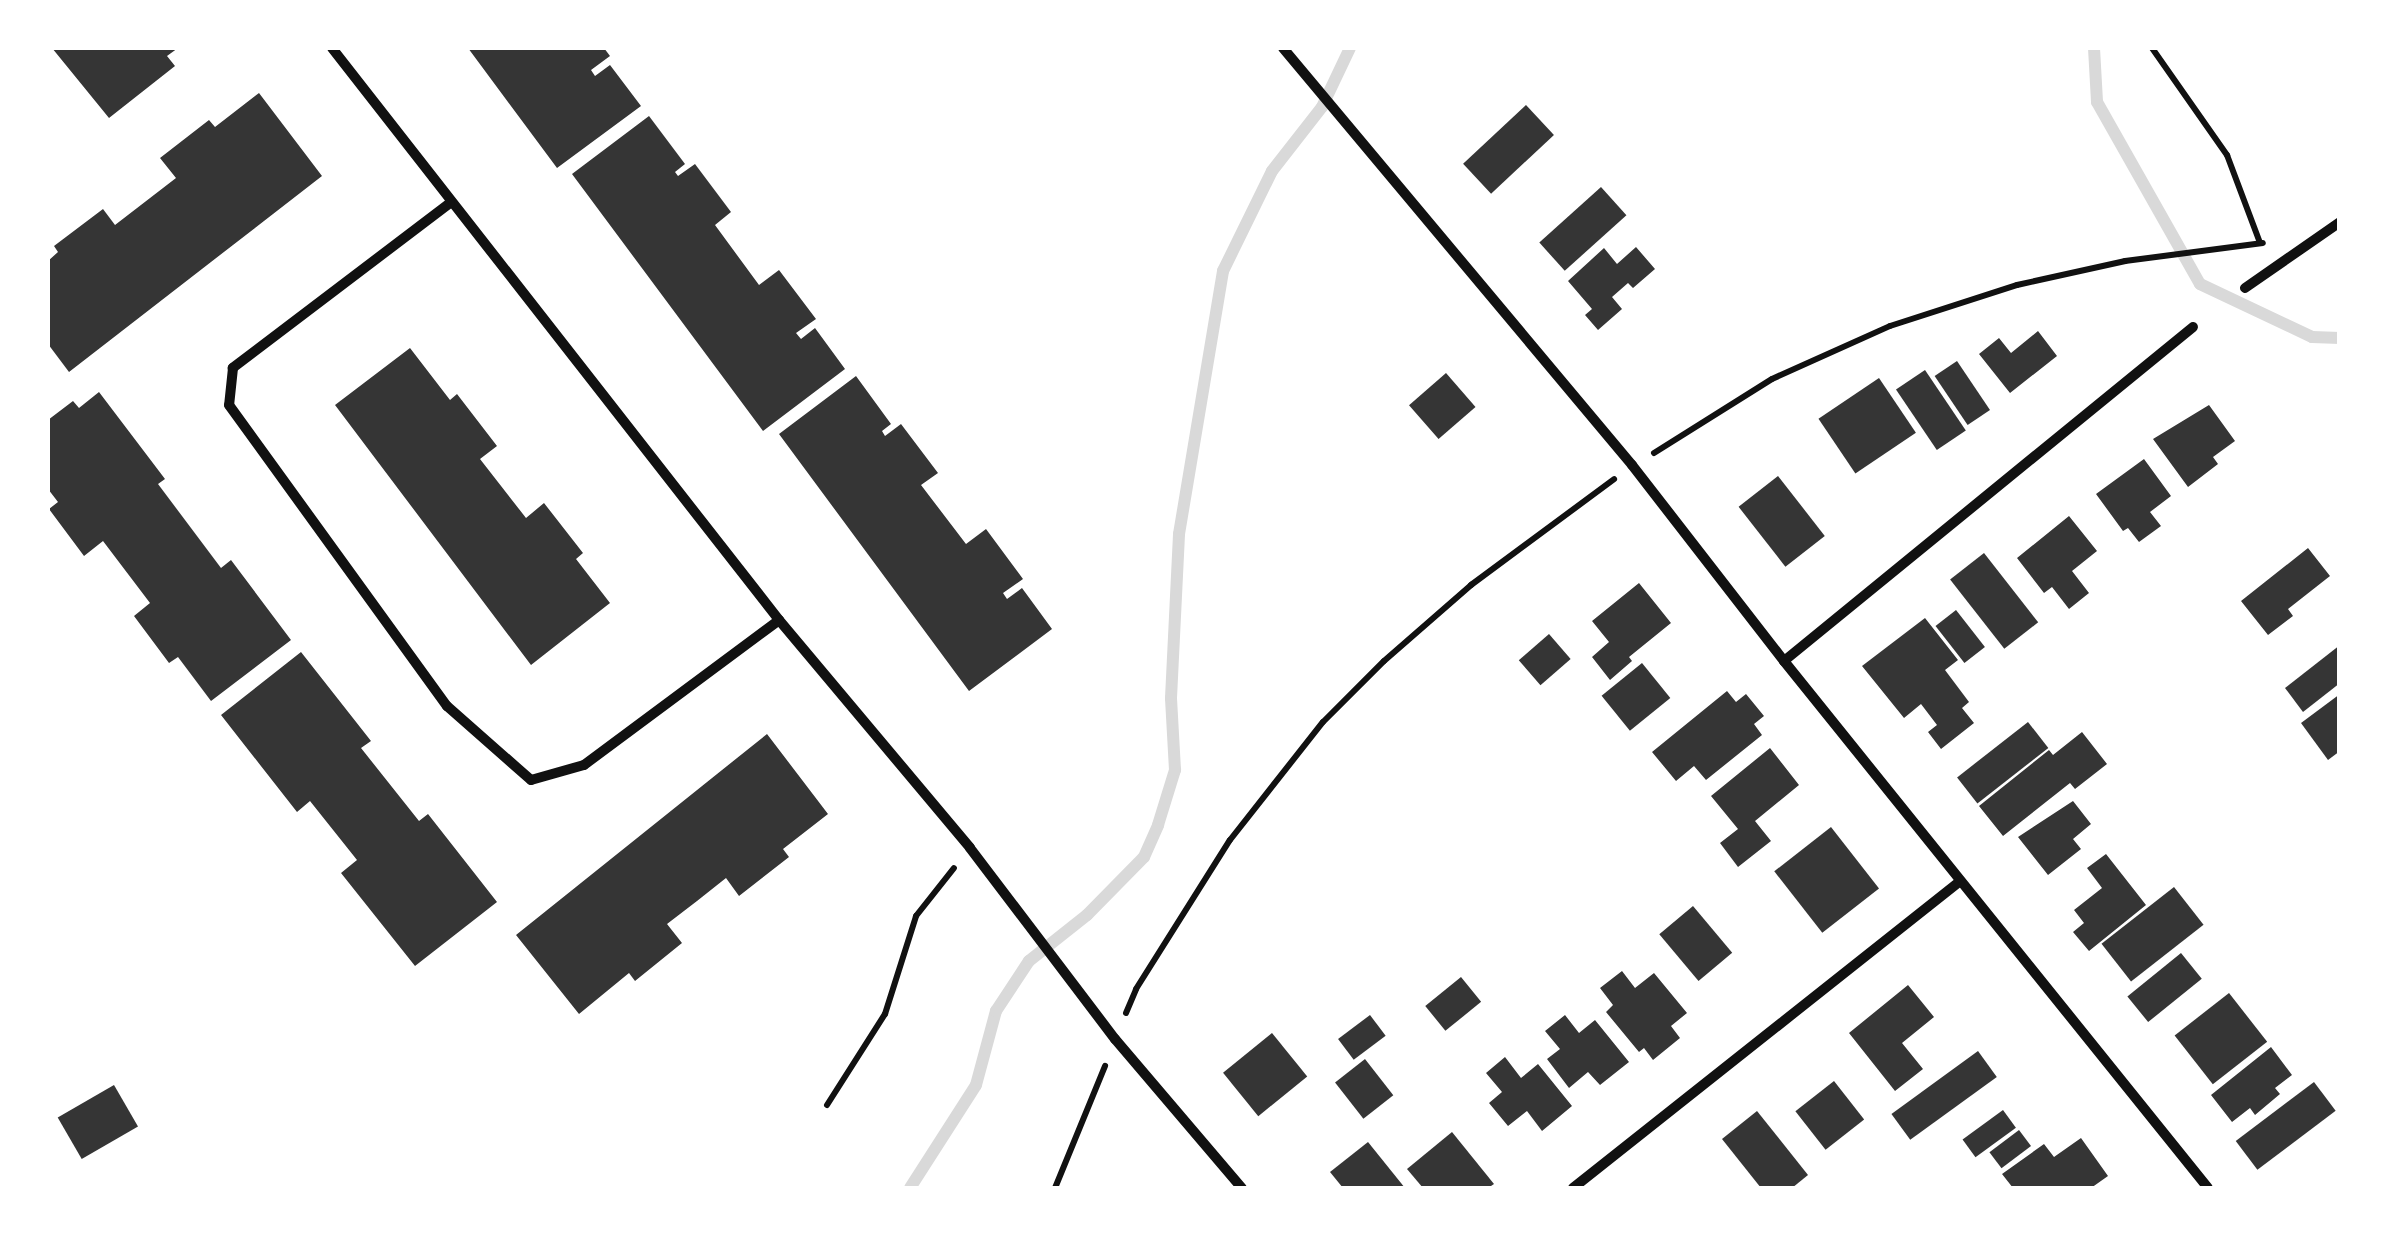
<!DOCTYPE html>
<style>
body{margin:0}
#map{position:relative;width:2387px;height:1236px;overflow:hidden;background:#fff;font-family:"PT Serif",serif}
div>[style]{position:absolute}
.stream>*{height:12px;margin:-6px;padding:0 6px;transform-origin:6px;border-radius:6px;background:#d9d9d9}
.building>*{inset:0;background:#353535;transform-origin:0 0}
.path>*{height:6px;margin:-3px;padding:0 3px;transform-origin:3px;border-radius:3px;background:#111}
.minor>*{height:10px;margin:-5px;padding:0 5px;transform-origin:5px;border-radius:5px;background:#111}
span{translate:-50% -50%;white-space:nowrap;text-align:center;line-height:1.15;-webkit-text-stroke:9px #fff;paint-order:stroke}
.frame{position:absolute;inset:0;border:50px solid #fff;pointer-events:none}
</style>
<div id="map">
<div class="stream">
<i style="left:2094px;top:48px;width:54px;rotate:86.8deg"></i>
<i style="left:2097px;top:102px;width:209px;rotate:60.5deg"></i>
<i style="left:2200px;top:284px;width:124px;rotate:25.3deg"></i>
<i style="left:2312px;top:337px;width:28px;rotate:2deg"></i>
<i style="left:910px;top:1188px;width:122px;rotate:-57.3deg"></i>
<i style="left:976px;top:1085px;width:77px;rotate:-74.9deg"></i>
<i style="left:996px;top:1011px;width:60px;rotate:-56.6deg"></i>
<i style="left:1029px;top:961px;width:74px;rotate:-38.4deg"></i>
<i style="left:1087px;top:915px;width:81px;rotate:-45.5deg"></i>
<i style="left:1144px;top:857px;width:35px;rotate:-66deg"></i>
<i style="left:1158px;top:825px;width:58px;rotate:-72.8deg"></i>
<i style="left:1175px;top:770px;width:72px;rotate:-93.2deg"></i>
<i style="left:1171px;top:698px;width:164px;rotate:-87.2deg"></i>
<i style="left:1179px;top:534px;width:267px;rotate:-80.5deg"></i>
<i style="left:1223px;top:271px;width:111px;rotate:-63.9deg"></i>
<i style="left:1272px;top:171px;width:81px;rotate:-52deg"></i>
<i style="left:1322px;top:107px;width:65px;rotate:-64.6deg"></i>
</div>
<div class="building">
<i style="clip-path:polygon(52px 48px,178px 48px,167px 56px,175px 66px,109px 118px)"></i>
<i style="clip-path:polygon(468px 48px,604px 48px,610px 56px,591px 70px,595px 76px,610px 65px,641px 106px,557px 168px)"></i>
<i style="clip-path:polygon(259px 93px,322px 176px,69px 372px,48px 344px,48px 261px,58px 252px,54px 246px,103px 209px,115px 225px,176px 178px,160px 158px,209px 120px,215px 127px)"></i>
<i style="left:1526px;top:105px;width:41px;height:86px;rotate:47deg"></i>
<i style="clip-path:polygon(649px 116px,685px 164px,675px 172px,678px 176px,695px 164px,731px 212px,715px 225px,759px 285px,779px 270px,816px 319px,796px 333px,801px 339px,815px 328px,845px 369px,763px 431px,572px 174px)"></i>
<i style="left:1601px;top:187px;width:38px;height:83px;rotate:48deg"></i>
<i style="clip-path:polygon(1636px 247px,1655px 269px,1633px 288px,1628px 283px,1612px 297px,1622px 309px,1598px 330px,1585px 315px,1592px 309px,1568px 281px,1604px 248px,1617px 264px)"></i>
<i style="clip-path:polygon(2038px 331px,2057px 356px,2010px 393px,1979px 354px,1999px 338px,2011px 353px)"></i>
<i style="clip-path:polygon(410px 348px,450px 400px,457px 394px,497px 446px,480px 459px,526px 518px,544px 503px,583px 553px,576px 559px,610px 603px,531px 665px,335px 405px)"></i>
<i style="left:1957px;top:361px;width:59px;height:27px;rotate:56deg"></i>
<i style="left:1925px;top:370px;width:73px;height:35px;rotate:56deg"></i>
<i style="left:1446px;top:373px;width:45px;height:49px;rotate:49deg"></i>
<i style="clip-path:polygon(856px 376px,891px 424px,882px 431px,885px 436px,901px 424px,938px 473px,921px 485px,966px 544px,986px 529px,1023px 579px,1003px 593px,1007px 599px,1022px 588px,1052px 629px,969px 691px,779px 434px)"></i>
<i style="left:1879px;top:378px;width:66px;height:73px;rotate:56deg"></i>
<i style="clip-path:polygon(99px 392px,165px 479px,158px 484px,221px 568px,231px 560px,291px 640px,211px 701px,178px 657px,169px 663px,134px 616px,150px 603px,103px 541px,84px 556px,49px 509px,58px 502px,48px 489px,48px 420px,73px 401px,79px 408px)"></i>
<i style="clip-path:polygon(2209px 405px,2235px 441px,2213px 457px,2218px 464px,2188px 487px,2153px 439px)"></i>
<i style="clip-path:polygon(2144px 459px,2171px 496px,2150px 512px,2161px 526px,2139px 542px,2128px 528px,2123px 531px,2096px 494px)"></i>
<i style="left:1778px;top:476px;width:76px;height:50px;rotate:52deg"></i>
<i style="clip-path:polygon(2069px 516px,2097px 551px,2072px 571px,2089px 593px,2069px 609px,2052px 587px,2044px 593px,2017px 558px)"></i>
<i style="clip-path:polygon(2308px 548px,2330px 576px,2288px 609px,2293px 616px,2268px 635px,2241px 601px)"></i>
<i style="left:1984px;top:553px;width:88px;height:43px;rotate:52deg"></i>
<i style="clip-path:polygon(1639px 583px,1671px 623px,1629px 657px,1632px 661px,1610px 680px,1592px 657px,1609px 642px,1592px 621px)"></i>
<i style="left:1956px;top:610px;width:47px;height:26px;rotate:52deg"></i>
<i style="clip-path:polygon(1925px 618px,1958px 660px,1945px 670px,1969px 702px,1962px 708px,1974px 723px,1941px 749px,1928px 732px,1937px 725px,1921px 704px,1904px 718px,1862px 666px)"></i>
<i style="left:1549px;top:634px;width:33px;height:40px;rotate:49deg"></i>
<i style="clip-path:polygon(2340px 645px,2340px 683px,2303px 712px,2285px 688px)"></i>
<i style="clip-path:polygon(301px 652px,371px 741px,361px 748px,419px 821px,428px 814px,497px 902px,415px 966px,341px 873px,357px 860px,310px 801px,297px 812px,221px 715px)"></i>
<i style="left:1642px;top:663px;width:45px;height:52px;rotate:51deg"></i>
<i style="clip-path:polygon(1727px 691px,1736px 702px,1746px 694px,1764px 716px,1754px 724px,1762px 735px,1706px 780px,1694px 766px,1676px 781px,1652px 752px)"></i>
<i style="clip-path:polygon(2340px 694px,2340px 751px,2328px 760px,2301px 723px)"></i>
<i style="left:2028px;top:722px;width:33px;height:90px;rotate:52deg"></i>
<i style="clip-path:polygon(2082px 732px,2107px 764px,2075px 789px,2070px 783px,2003px 836px,1979px 806px,2049px 750px,2053px 755px)"></i>
<i style="clip-path:polygon(767px 734px,828px 814px,783px 849px,789px 857px,739px 896px,726px 878px,697px 901px,667px 924px,682px 943px,635px 981px,629px 973px,579px 1014px,516px 935px)"></i>
<i style="clip-path:polygon(1770px 748px,1799px 785px,1755px 821px,1771px 841px,1738px 867px,1720px 843px,1738px 829px,1711px 796px)"></i>
<i style="clip-path:polygon(2073px 801px,2091px 824px,2073px 839px,2081px 849px,2048px 875px,2018px 837px)"></i>
<i style="left:1831px;top:827px;width:78px;height:72px;rotate:52deg"></i>
<i style="clip-path:polygon(2106px 854px,2146px 905px,2089px 951px,2073px 932px,2084px 923px,2074px 910px,2102px 888px,2087px 868px)"></i>
<i style="left:2174px;top:887px;width:48px;height:92px;rotate:52deg"></i>
<i style="left:1693px;top:906px;width:61px;height:44px;rotate:50deg"></i>
<i style="left:2181px;top:953px;width:33px;height:69px;rotate:51deg"></i>
<i style="clip-path:polygon(1622px 971px,1635px 988px,1654px 973px,1687px 1013px,1671px 1026px,1680px 1038px,1653px 1060px,1644px 1048px,1639px 1052px,1606px 1012px,1613px 1005px,1600px 988px)"></i>
<i style="left:1461px;top:977px;width:32px;height:46px;rotate:51deg"></i>
<i style="clip-path:polygon(1908px 985px,1934px 1017px,1902px 1043px,1923px 1069px,1895px 1091px,1849px 1033px)"></i>
<i style="left:2229px;top:993px;width:62px;height:69px;rotate:52deg"></i>
<i style="left:1370px;top:1015px;width:26px;height:40px;rotate:53deg"></i>
<i style="clip-path:polygon(1565px 1015px,1579px 1033px,1595px 1020px,1629px 1062px,1600px 1085px,1588px 1072px,1569px 1088px,1547px 1059px,1560px 1049px,1545px 1031px)"></i>
<i style="left:1272px;top:1033px;width:56px;height:63px;rotate:51deg"></i>
<i style="clip-path:polygon(2271px 1047px,2292px 1075px,2275px 1088px,2280px 1094px,2255px 1115px,2250px 1108px,2232px 1122px,2211px 1095px)"></i>
<i style="left:1978px;top:1051px;width:32px;height:107px;rotate:54deg"></i>
<i style="clip-path:polygon(1505px 1057px,1521px 1078px,1538px 1064px,1572px 1106px,1542px 1131px,1527px 1111px,1508px 1126px,1489px 1103px,1502px 1092px,1486px 1073px)"></i>
<i style="left:1365px;top:1059px;width:46px;height:38px;rotate:52deg"></i>
<i style="left:1834px;top:1081px;width:49px;height:49px;rotate:52deg"></i>
<i style="left:2314px;top:1082px;width:36px;height:98px;rotate:53deg"></i>
<i style="left:114px;top:1085px;width:48px;height:65px;rotate:60deg"></i>
<i style="left:2003px;top:1110px;width:22px;height:50px;rotate:54deg"></i>
<i style="clip-path:polygon(1757px 1111px,1808px 1175px,1792px 1188px,1761px 1188px,1722px 1139px)"></i>
<i style="left:2019px;top:1130px;width:20px;height:37px;rotate:53deg"></i>
<i style="clip-path:polygon(1452px 1132px,1494px 1184px,1488px 1188px,1423px 1188px,1407px 1169px)"></i>
<i style="clip-path:polygon(2081px 1138px,2108px 1176px,2091px 1188px,2013px 1188px,2002px 1174px,2044px 1144px,2054px 1157px)"></i>
<i style="clip-path:polygon(1368px 1142px,1405px 1188px,1343px 1188px,1330px 1172px)"></i>
</div>
<div class="path">
<i style="left:2152px;top:48px;width:131px;rotate:55deg"></i>
<i style="left:2227px;top:155px;width:94px;rotate:69.4deg"></i>
<i style="left:1654px;top:453px;width:139px;rotate:-32.1deg"></i>
<i style="left:1772px;top:379px;width:129px;rotate:-24.2deg"></i>
<i style="left:1890px;top:326px;width:133px;rotate:-17.9deg"></i>
<i style="left:2017px;top:285px;width:111px;rotate:-12.5deg"></i>
<i style="left:2125px;top:261px;width:139px;rotate:-7.4deg"></i>
<i style="left:1126px;top:1013px;width:26px;rotate:-67deg"></i>
<i style="left:1136px;top:989px;width:176px;rotate:-57.8deg"></i>
<i style="left:1230px;top:840px;width:150px;rotate:-51.8deg"></i>
<i style="left:1323px;top:722px;width:86px;rotate:-45deg"></i>
<i style="left:1384px;top:661px;width:116px;rotate:-41.1deg"></i>
<i style="left:1471px;top:585px;width:178px;rotate:-36.5deg"></i>
<i style="left:827px;top:1105px;width:108px;rotate:-57.5deg"></i>
<i style="left:885px;top:1014px;width:103px;rotate:-72.4deg"></i>
<i style="left:916px;top:916px;width:61px;rotate:-51.6deg"></i>
<i style="left:1055px;top:1188px;width:132px;rotate:-67.7deg"></i>
</div>
<div class="minor">
<i style="left:332px;top:48px;width:726px;rotate:51.99deg"></i>
<i style="left:779px;top:620px;width:297px;rotate:50deg"></i>
<i style="left:970px;top:848px;width:240px;rotate:52.8deg"></i>
<i style="left:1115px;top:1039px;width:196px;rotate:49.6deg"></i>
<i style="left:1283px;top:48px;width:544px;rotate:50.07deg"></i>
<i style="left:1632px;top:465px;width:248px;rotate:52.2deg"></i>
<i style="left:1784px;top:661px;width:676px;rotate:51.18deg"></i>
<i style="left:450px;top:203px;width:273px;rotate:142.8deg"></i>
<i style="left:233px;top:368px;width:37px;rotate:96deg"></i>
<i style="left:229px;top:405px;width:372px;rotate:54.1deg"></i>
<i style="left:447px;top:706px;width:112px;rotate:41.4deg"></i>
<i style="left:531px;top:780px;width:55px;rotate:-15.8deg"></i>
<i style="left:584px;top:765px;width:243px;rotate:-36.6deg"></i>
<i style="left:2245px;top:288px;width:116px;rotate:-34.8deg"></i>
<i style="left:1784px;top:661px;width:528px;rotate:-39.24deg"></i>
<i style="left:1573px;top:1188px;width:494px;rotate:-38.4deg"></i>
</div>
<div class="frame"></div>
</div>
